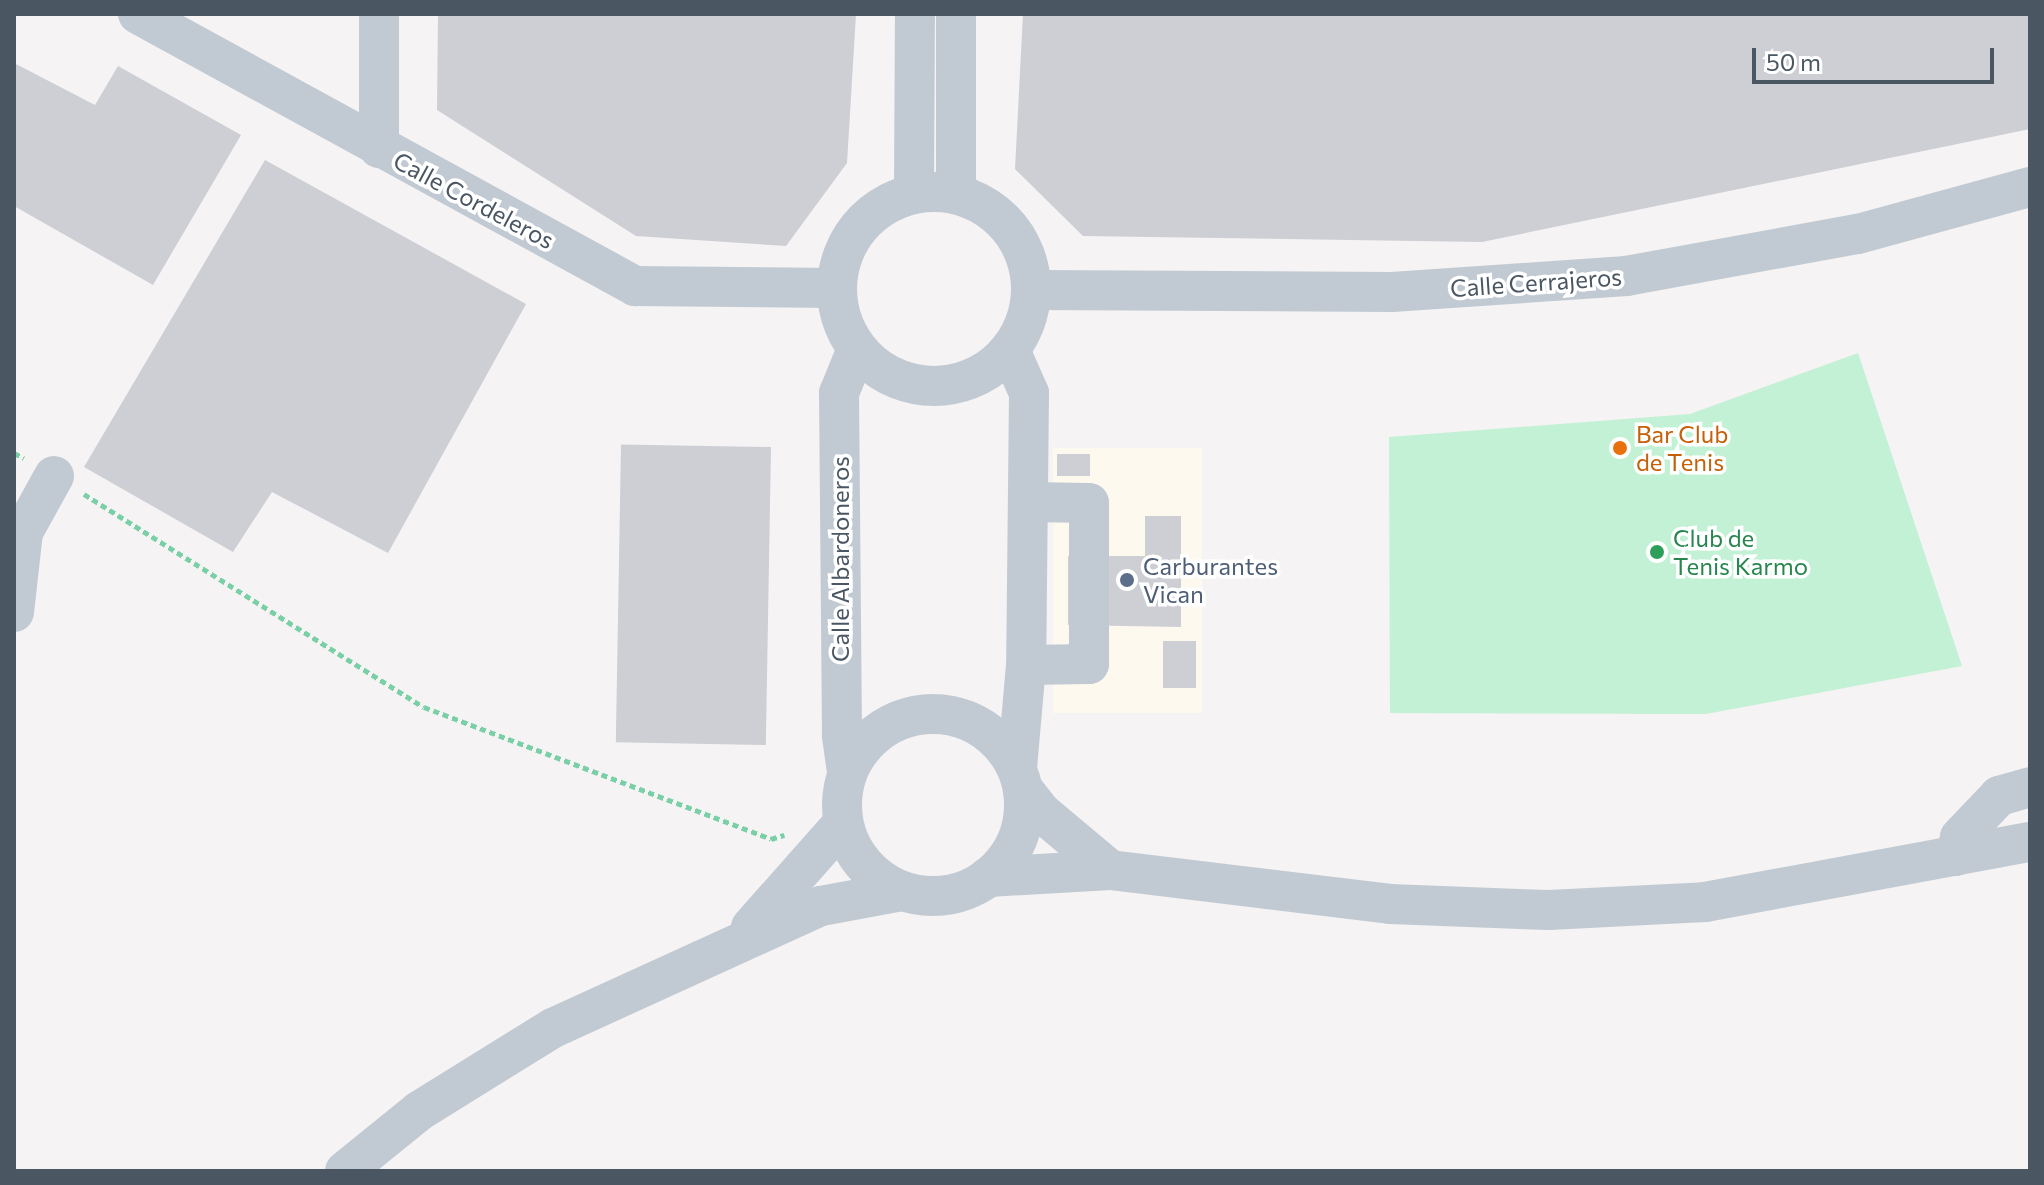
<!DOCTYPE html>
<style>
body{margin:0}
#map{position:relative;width:2044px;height:1185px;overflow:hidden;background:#f5f3f3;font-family:Commissioner,sans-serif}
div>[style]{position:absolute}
.commercial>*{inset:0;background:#fdf9ef;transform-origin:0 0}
.green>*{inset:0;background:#c3f1d5}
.building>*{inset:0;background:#cdcfd5;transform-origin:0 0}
.path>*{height:5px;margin-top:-2.5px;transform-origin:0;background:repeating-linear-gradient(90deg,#7ad0a6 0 6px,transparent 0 10px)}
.minor>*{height:40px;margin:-20px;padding:0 20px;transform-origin:20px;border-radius:20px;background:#c1cad2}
.minor>.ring{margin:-20px;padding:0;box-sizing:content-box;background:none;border:40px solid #c1cad2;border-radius:50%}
.dots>*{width:22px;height:22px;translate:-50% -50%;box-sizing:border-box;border:4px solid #fff;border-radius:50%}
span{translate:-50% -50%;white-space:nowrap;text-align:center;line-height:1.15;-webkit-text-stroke:7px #fff;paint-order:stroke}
.street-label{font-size:24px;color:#4a5661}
.food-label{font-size:24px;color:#c56008}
.left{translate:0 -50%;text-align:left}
.leisure-label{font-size:24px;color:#27864d}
.service-label{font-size:24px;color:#4e5e75}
.frame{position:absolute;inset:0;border:16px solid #4a5661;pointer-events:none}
.scale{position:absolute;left:1752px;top:48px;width:242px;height:36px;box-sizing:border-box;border:4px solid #4a5661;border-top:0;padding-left:10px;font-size:24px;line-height:28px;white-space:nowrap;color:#4a5661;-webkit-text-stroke:6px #fff;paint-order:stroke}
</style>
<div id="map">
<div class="commercial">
<i style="left:1053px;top:448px;width:149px;height:265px"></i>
</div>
<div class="green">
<i style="clip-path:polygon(1858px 353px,1962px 666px,1706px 714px,1390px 713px,1389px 437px,1690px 414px)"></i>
</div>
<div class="building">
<i style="clip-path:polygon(438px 14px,856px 14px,847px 163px,786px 246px,636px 236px,437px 110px)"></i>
<i style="clip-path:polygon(1023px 14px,2030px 14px,2030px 129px,1482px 242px,1083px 236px,1015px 169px)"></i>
<i style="clip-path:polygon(14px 63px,95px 105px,118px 66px,241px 135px,153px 285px,14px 206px)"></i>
<i style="clip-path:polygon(265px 160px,526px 304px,388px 553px,272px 492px,233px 552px,84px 467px)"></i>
<i style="left:771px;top:447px;width:298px;height:150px;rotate:91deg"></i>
<i style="left:1090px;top:454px;width:22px;height:33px;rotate:90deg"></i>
<i style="clip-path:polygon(1145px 516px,1181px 516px,1181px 627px,1068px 625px,1068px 556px,1145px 556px)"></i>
<i style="left:1163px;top:641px;width:33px;height:47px"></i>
</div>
<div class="path">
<i style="left:14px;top:453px;width:11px;rotate:27deg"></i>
<i style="left:84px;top:494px;width:401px;rotate:32.1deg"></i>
<i style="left:424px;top:707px;width:371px;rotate:20.8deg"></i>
<i style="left:771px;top:839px;width:14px;rotate:-17deg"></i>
</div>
<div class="minor">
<i style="left:138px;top:14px;width:567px;rotate:28.69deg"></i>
<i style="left:635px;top:286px;width:202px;rotate:0.6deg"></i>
<i style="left:379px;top:148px;width:134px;rotate:-90deg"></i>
<i class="ring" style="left:837px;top:192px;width:154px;height:154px"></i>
<i style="left:914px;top:194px;width:180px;rotate:-89.7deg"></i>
<i style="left:956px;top:194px;width:180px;rotate:-90deg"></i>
<i style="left:1032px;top:290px;width:360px;rotate:0.3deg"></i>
<i style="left:1392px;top:292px;width:235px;rotate:-3.9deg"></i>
<i style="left:1626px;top:276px;width:236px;rotate:-10.3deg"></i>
<i style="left:1858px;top:234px;width:178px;rotate:-15.3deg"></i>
<i style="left:1010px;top:350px;width:47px;rotate:66.2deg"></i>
<i style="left:1029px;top:393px;width:272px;rotate:90.6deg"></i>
<i style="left:1026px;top:665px;width:103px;rotate:95deg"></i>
<i style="left:14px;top:612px;width:81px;rotate:-83.6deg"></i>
<i style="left:23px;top:532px;width:64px;rotate:-61deg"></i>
<i style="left:1026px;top:665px;width:63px;rotate:-0.9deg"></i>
<i style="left:1089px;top:664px;width:161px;rotate:-90deg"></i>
<i style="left:1089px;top:503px;width:61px;rotate:-179.1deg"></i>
<i class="ring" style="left:842px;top:714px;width:142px;height:142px"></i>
<i style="left:847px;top:772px;width:37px;rotate:-98deg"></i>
<i style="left:842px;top:735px;width:342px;rotate:-90.5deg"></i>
<i style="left:839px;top:393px;width:48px;rotate:-67.8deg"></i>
<i style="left:1023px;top:789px;width:29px;rotate:52deg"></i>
<i style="left:1041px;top:812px;width:90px;rotate:40deg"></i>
<i style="left:1956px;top:856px;width:19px;rotate:-78deg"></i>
<i style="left:1960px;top:837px;width:57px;rotate:-46.4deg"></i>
<i style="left:1999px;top:796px;width:32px;rotate:-16deg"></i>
<i style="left:988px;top:877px;width:122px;rotate:-3.3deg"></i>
<i style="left:1110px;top:870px;width:282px;rotate:6.9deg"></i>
<i style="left:1390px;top:904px;width:159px;rotate:2.2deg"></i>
<i style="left:1549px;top:910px;width:156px;rotate:-2.9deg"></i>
<i style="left:1705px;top:902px;width:330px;rotate:-10.5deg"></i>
<i style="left:751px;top:927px;width:139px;rotate:-48.5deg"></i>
<i style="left:345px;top:1171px;width:95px;rotate:-39deg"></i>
<i style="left:419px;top:1111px;width:158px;rotate:-31.8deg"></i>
<i style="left:553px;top:1028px;width:294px;rotate:-24.5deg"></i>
<i style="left:821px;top:906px;width:82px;rotate:-10.5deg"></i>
</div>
<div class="dots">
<i style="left:1620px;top:448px;background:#e8710a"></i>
<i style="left:1657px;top:552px;background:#2e9e5b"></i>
<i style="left:1127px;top:580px;background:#5c6f8a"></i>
</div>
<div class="street-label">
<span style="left:474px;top:200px;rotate:28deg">Calle Cordeleros</span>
<span style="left:1536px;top:282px;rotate:-4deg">Calle Cerrajeros</span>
<span style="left:840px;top:559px;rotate:-90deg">Calle Albardoneros</span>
</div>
<div class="food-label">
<span class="left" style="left:1636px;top:448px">Bar Club<br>de Tenis</span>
</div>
<div class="leisure-label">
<span class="left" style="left:1673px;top:552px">Club de<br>Tenis Karmo</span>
</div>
<div class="service-label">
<span class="left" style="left:1143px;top:580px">Carburantes<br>Vican</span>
</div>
<div class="frame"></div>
<div class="scale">50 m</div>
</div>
